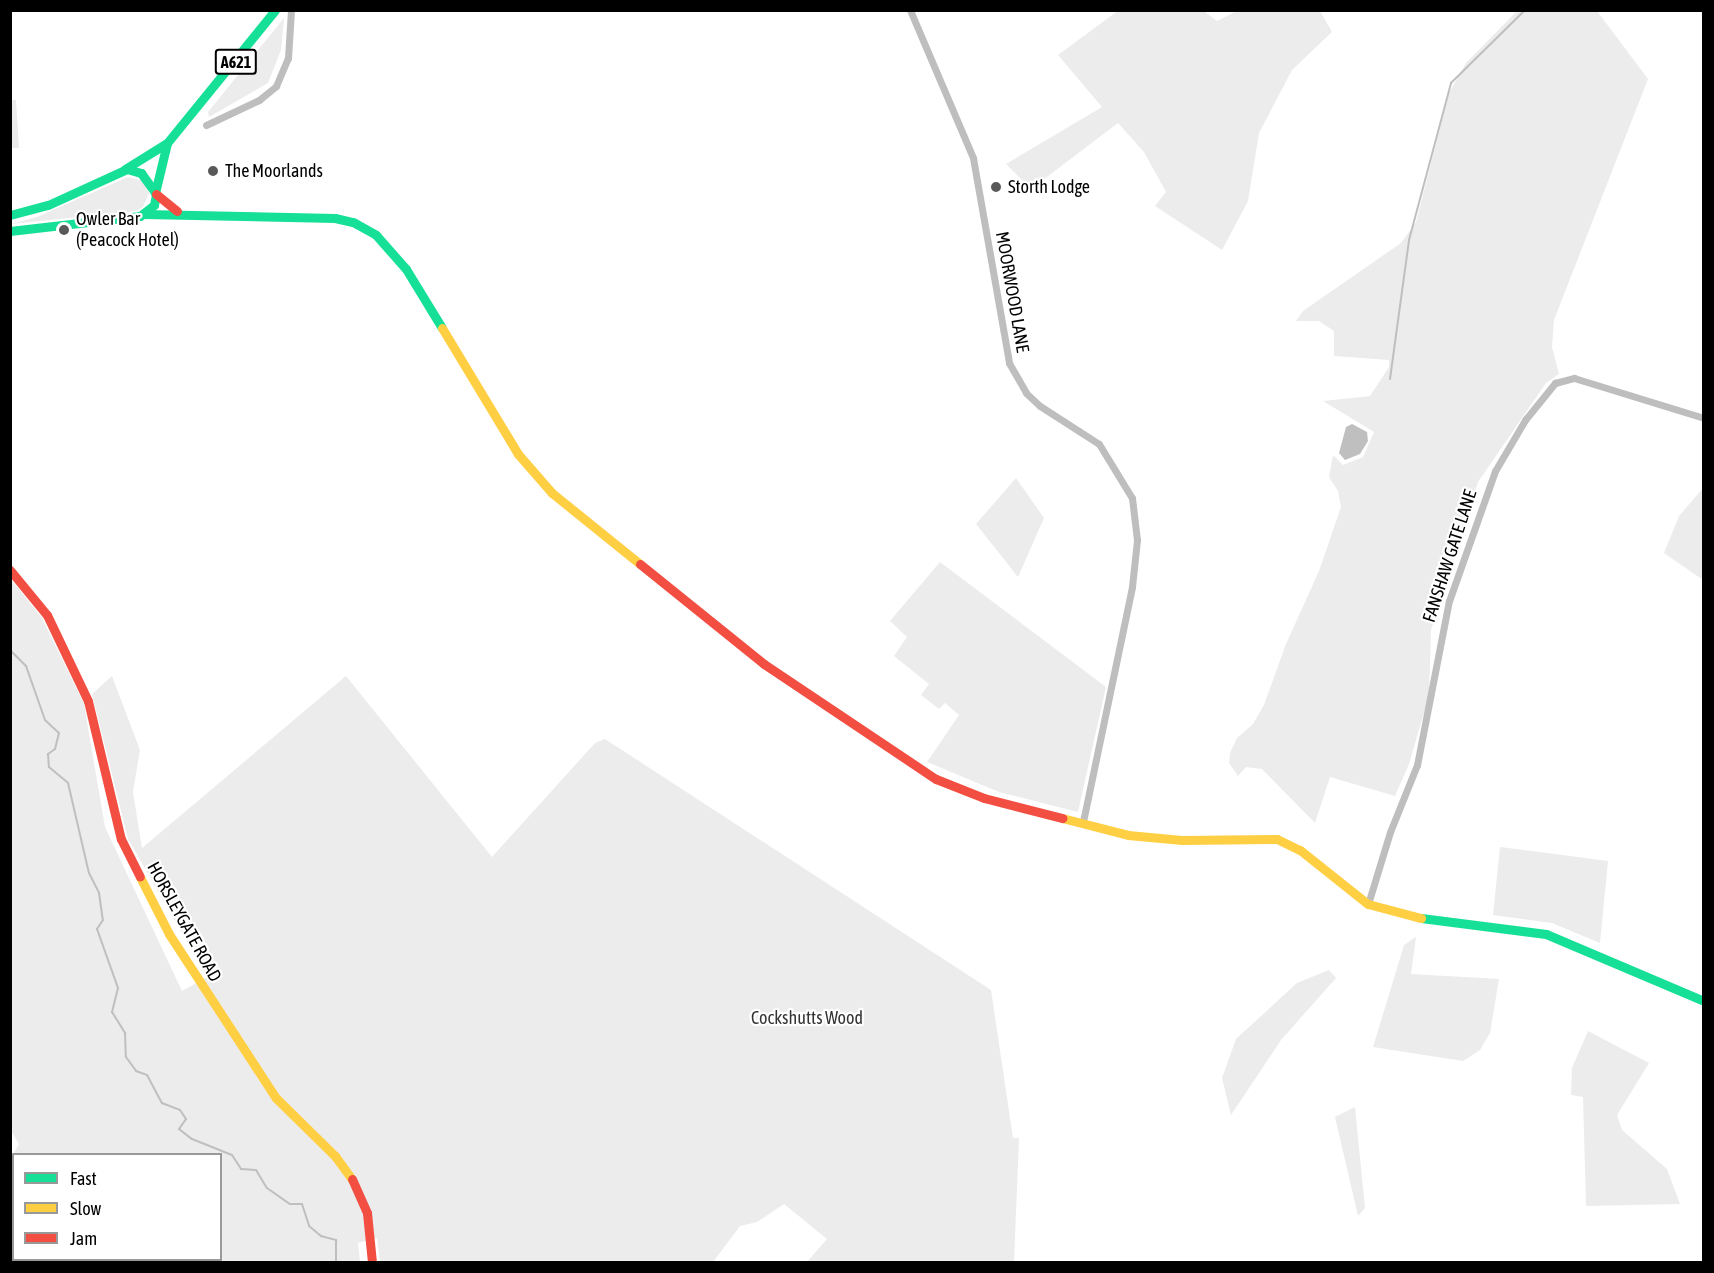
<!DOCTYPE html>
<style>
body{margin:0}
#map{position:relative;width:1714px;height:1273px;overflow:hidden;background:#fff;font-family:"Asap Condensed",sans-serif}
div>[style]{position:absolute}
.green>*{inset:0;background:#ececec}
.water>*{inset:0;background:#bfbfbf}
.stream>*{height:2px;margin:-1px;padding:0 1px;transform-origin:1px;border-radius:1px;background:#bfbfbf}
.street>*{height:7px;margin:-3.5px;padding:0 3.5px;transform-origin:3.5px;border-radius:3.5px;background:#bebebe}
.fast>*{height:9px;margin:-4.5px;padding:0 4.5px;transform-origin:4.5px;border-radius:4.5px;background:#16e098}
.slow>*{height:9px;margin:-4.5px;padding:0 4.5px;transform-origin:4.5px;border-radius:4.5px;background:#ffcf43}
.jam>*{height:9px;margin:-4.5px;padding:0 4.5px;transform-origin:4.5px;border-radius:4.5px;background:#f24e42}
.dots>*{width:16px;height:16px;translate:-50% -50%;box-sizing:border-box;border:3px solid #fff;border-radius:50%}
span{translate:-50% -50%;white-space:nowrap;text-align:center;line-height:1.15;-webkit-text-stroke:4.5px #fff;paint-order:stroke}
.shield-label span{padding:2px 4px;background:#fff;border:2px solid;border-radius:4px;-webkit-text-stroke-width:0}
.shield-label{font-size:16px;color:#000;font-weight:700}
.poi-label{font-size:18px;color:#000}
.left{translate:0 -50%;text-align:left}
.street-label{font-size:18px;color:#000}
.park-label{font-size:18px;color:#333}
.frame{position:absolute;inset:0;border:12px solid #000;pointer-events:none}
.legend{position:absolute;left:12px;top:1153px;width:210px;height:108px;box-sizing:border-box;background:#fff;border:2px solid #999;margin:0;padding:8px 10px;list-style:none;font-size:18px;color:#000}
.legend li{display:flex;align-items:center;gap:12px;height:30px}
.legend b{width:30px;border:2px solid #999}
</style>
<div id="map">
<div class="green">
<i style="clip-path:polygon(1119px 10px,1204px 11px,1217px 21px,1237px 11px,1320px 11px,1332px 32px,1292px 70px,1259px 133px,1248px 201px,1222px 250px,1155px 206px,1166px 192px,1144px 152px,1118px 123px,1031px 189px,1006px 164px,1102px 107px,1058px 55px)"></i>
<i style="clip-path:polygon(1517px 11px,1597px 11px,1648px 79px,1554px 320px,1552px 347px,1559px 374px,1546px 383px,1478px 482px,1431px 630px,1429px 696px,1409px 764px,1395px 796px,1330px 777px,1315px 823px,1262px 769px,1246px 767px,1238px 776px,1229px 763px,1230px 753px,1237px 738px,1253px 724px,1264px 705px,1286px 644px,1319px 571px,1341px 507px,1338px 491px,1329px 477px,1333px 455px,1343px 465px,1363px 457px,1374px 432px,1323px 401px,1370px 396px,1389px 367px,1389px 360px,1334px 356px,1334px 331px,1319px 321px,1296px 321px,1303px 311px,1401px 243px,1416px 222px,1449px 93px,1466px 63px)"></i>
<i style="clip-path:polygon(284px 18px,281px 50px,268px 83px,209px 117px,208px 112px)"></i>
<i style="clip-path:polygon(11px 100px,16px 100px,19px 148px,11px 148px)"></i>
<i style="clip-path:polygon(128px 177px,143px 181px,149px 193px,143px 207px,136px 211px,11px 224px,37px 217px)"></i>
<i style="clip-path:polygon(1016px 478px,1044px 518px,1018px 577px,976px 524px)"></i>
<i style="clip-path:polygon(1703px 488px,1703px 580px,1664px 553px,1679px 516px)"></i>
<i style="clip-path:polygon(940px 562px,1106px 687px,1078px 812px,999px 792px,927px 762px,959px 715px,945px 703px,939px 709px,921px 695px,929px 684px,894px 656px,907px 637px,890px 621px)"></i>
<i style="clip-path:polygon(evenodd,10px 578px,42px 618px,84px 704px,105px 827px,182px 991px,207px 977px,128px 839px,92px 694px,112px 676px,140px 750px,133px 792px,142px 848px,346px 676px,492px 857px,595px 743px,605px 739px,991px 990px,1013px 1138px,1019px 1138px,1014px 1262px,807px 1262px,827px 1239px,784px 1204px,757px 1222px,740px 1226px,713px 1262px,380px 1262px,377px 1238px,358px 1243px,360px 1262px,11px 1262px,11px 1158px,19px 1144px,10px 1129px,10px 578px,14px 1154px,220px 1154px,220px 1260px,14px 1260px,14px 1154px)"></i>
<i style="clip-path:polygon(1500px 847px,1608px 861px,1600px 943px,1552px 923px,1493px 915px)"></i>
<i style="clip-path:polygon(1416px 937px,1411px 974px,1499px 979px,1490px 1033px,1480px 1050px,1463px 1061px,1373px 1047px,1404px 945px)"></i>
<i style="clip-path:polygon(1329px 970px,1336px 978px,1281px 1040px,1231px 1115px,1222px 1078px,1236px 1039px,1297px 983px)"></i>
<i style="clip-path:polygon(1588px 1031px,1649px 1063px,1617px 1115px,1622px 1130px,1667px 1169px,1680px 1204px,1586px 1206px,1583px 1097px,1571px 1095px,1572px 1068px)"></i>
<i style="clip-path:polygon(1355px 1107px,1365px 1208px,1358px 1216px,1335px 1117px)"></i>
</div>
<div class="water">
<i style="clip-path:polygon(1352px 424px,1367px 432px,1368px 441px,1360px 454px,1345px 460px,1339px 453px,1346px 427px)"></i>
</div>
<div class="stream">
<i style="left:1390px;top:379px;width:140px;rotate:-82.2deg"></i>
<i style="left:1409px;top:240px;width:163px;rotate:-75deg"></i>
<i style="left:1451px;top:83px;width:104px;rotate:-44.6deg"></i>
<i style="left:10px;top:650px;width:23px;rotate:45deg"></i>
<i style="left:26px;top:666px;width:57px;rotate:70.6deg"></i>
<i style="left:45px;top:720px;width:19px;rotate:43deg"></i>
<i style="left:59px;top:733px;width:16px;rotate:104deg"></i>
<i style="left:55px;top:749px;width:9px;rotate:144deg"></i>
<i style="left:48px;top:754px;width:13px;rotate:86deg"></i>
<i style="left:49px;top:767px;width:25px;rotate:40deg"></i>
<i style="left:68px;top:783px;width:92px;rotate:76.9deg"></i>
<i style="left:89px;top:873px;width:22px;rotate:63deg"></i>
<i style="left:99px;top:893px;width:27px;rotate:82deg"></i>
<i style="left:103px;top:920px;width:11px;rotate:124deg"></i>
<i style="left:97px;top:929px;width:63px;rotate:70.4deg"></i>
<i style="left:118px;top:988px;width:25px;rotate:104deg"></i>
<i style="left:112px;top:1012px;width:25px;rotate:58deg"></i>
<i style="left:125px;top:1033px;width:24px;rotate:88deg"></i>
<i style="left:126px;top:1057px;width:17px;rotate:54deg"></i>
<i style="left:136px;top:1071px;width:12px;rotate:20deg"></i>
<i style="left:147px;top:1075px;width:32px;rotate:62deg"></i>
<i style="left:162px;top:1103px;width:19px;rotate:21deg"></i>
<i style="left:180px;top:1110px;width:11px;rotate:56deg"></i>
<i style="left:186px;top:1119px;width:12px;rotate:125deg"></i>
<i style="left:179px;top:1129px;width:16px;rotate:38deg"></i>
<i style="left:192px;top:1139px;width:43px;rotate:21.8deg"></i>
<i style="left:232px;top:1155px;width:17px;rotate:57deg"></i>
<i style="left:241px;top:1169px;width:15px;rotate:4deg"></i>
<i style="left:256px;top:1170px;width:21px;rotate:59deg"></i>
<i style="left:267px;top:1188px;width:28px;rotate:35deg"></i>
<i style="left:290px;top:1204px;width:12px"></i>
<i style="left:302px;top:1204px;width:23px;rotate:72deg"></i>
<i style="left:309px;top:1226px;width:16px;rotate:40deg"></i>
<i style="left:321px;top:1236px;width:16px;rotate:15deg"></i>
<i style="left:336px;top:1240px;width:22px;rotate:90deg"></i>
</div>
<div class="street">
<i style="left:910px;top:10px;width:161px;rotate:66.9deg"></i>
<i style="left:973px;top:158px;width:208px;rotate:80deg"></i>
<i style="left:1009px;top:363px;width:34px;rotate:60deg"></i>
<i style="left:1026px;top:393px;width:19px;rotate:43deg"></i>
<i style="left:1040px;top:406px;width:70px;rotate:32.8deg"></i>
<i style="left:1099px;top:444px;width:63px;rotate:58.6deg"></i>
<i style="left:1132px;top:498px;width:42px;rotate:83.2deg"></i>
<i style="left:1137px;top:540px;width:47px;rotate:96.1deg"></i>
<i style="left:1132px;top:587px;width:240px;rotate:101.8deg"></i>
<i style="left:206px;top:125px;width:59px;rotate:-25.3deg"></i>
<i style="left:259px;top:100px;width:22px;rotate:-39deg"></i>
<i style="left:276px;top:86px;width:30px;rotate:-67deg"></i>
<i style="left:288px;top:58px;width:48px;rotate:-86.4deg"></i>
<i style="left:1368px;top:904px;width:75px;rotate:-73deg"></i>
<i style="left:1390px;top:832px;width:72px;rotate:-68.1deg"></i>
<i style="left:1417px;top:765px;width:167px;rotate:-79deg"></i>
<i style="left:1449px;top:601px;width:138px;rotate:-70.5deg"></i>
<i style="left:1495px;top:471px;width:59px;rotate:-59.5deg"></i>
<i style="left:1525px;top:420px;width:48px;rotate:-51deg"></i>
<i style="left:1555px;top:383px;width:20px;rotate:-15deg"></i>
<i style="left:1574px;top:378px;width:136px;rotate:17.1deg"></i>
</div>
<div class="fast">
<i style="left:125px;top:169px;width:49px;rotate:-31.8deg"></i>
<i style="left:167px;top:143px;width:171px;rotate:-50.9deg"></i>
<i style="left:155px;top:193px;width:51px;rotate:-76.5deg"></i>
<i style="left:144px;top:214px;width:191px;rotate:1.2deg"></i>
<i style="left:335px;top:218px;width:18px;rotate:13deg"></i>
<i style="left:353px;top:222px;width:26px;rotate:29deg"></i>
<i style="left:376px;top:235px;width:45px;rotate:48.6deg"></i>
<i style="left:406px;top:269px;width:69px;rotate:58.6deg"></i>
<i style="left:10px;top:215px;width:39px;rotate:-15deg"></i>
<i style="left:48px;top:205px;width:87px;rotate:-24.5deg"></i>
<i style="left:127px;top:169px;width:15px;rotate:16deg"></i>
<i style="left:141px;top:173px;width:26px;rotate:54deg"></i>
<i style="left:156px;top:194px;width:11px;rotate:100deg"></i>
<i style="left:154px;top:205px;width:18px;rotate:142deg"></i>
<i style="left:140px;top:216px;width:131px;rotate:173.4deg"></i>
<i style="left:1421px;top:918px;width:126px;rotate:7.3deg"></i>
<i style="left:1546px;top:934px;width:172px;rotate:23deg"></i>
</div>
<div class="slow">
<i style="left:442px;top:328px;width:147px;rotate:58.9deg"></i>
<i style="left:518px;top:454px;width:52px;rotate:48.9deg"></i>
<i style="left:552px;top:493px;width:113px;rotate:38.9deg"></i>
<i style="left:1062px;top:818px;width:68px;rotate:14.4deg"></i>
<i style="left:1128px;top:835px;width:54px;rotate:5.3deg"></i>
<i style="left:1182px;top:840px;width:95px;rotate:-0.6deg"></i>
<i style="left:1277px;top:839px;width:25px;rotate:26deg"></i>
<i style="left:1300px;top:850px;width:87px;rotate:38.5deg"></i>
<i style="left:1368px;top:904px;width:55px;rotate:14.8deg"></i>
<i style="left:140px;top:877px;width:64px;rotate:63deg"></i>
<i style="left:169px;top:934px;width:196px;rotate:56.9deg"></i>
<i style="left:276px;top:1098px;width:83px;rotate:44.5deg"></i>
<i style="left:335px;top:1156px;width:29px;rotate:54deg"></i>
</div>
<div class="jam">
<i style="left:156px;top:194px;width:27px;rotate:39deg"></i>
<i style="left:640px;top:564px;width:159px;rotate:38.9deg"></i>
<i style="left:764px;top:664px;width:207px;rotate:33.8deg"></i>
<i style="left:936px;top:779px;width:52px;rotate:21.6deg"></i>
<i style="left:984px;top:798px;width:81px;rotate:14.4deg"></i>
<i style="left:10px;top:570px;width:58px;rotate:50.6deg"></i>
<i style="left:47px;top:615px;width:95px;rotate:64.5deg"></i>
<i style="left:88px;top:701px;width:142px;rotate:76.6deg"></i>
<i style="left:121px;top:839px;width:42px;rotate:63.4deg"></i>
<i style="left:352px;top:1179px;width:37px;rotate:66deg"></i>
<i style="left:367px;top:1213px;width:49px;rotate:84.2deg"></i>
</div>
<div class="dots">
<i style="left:213px;top:171px;background:#595959"></i>
<i style="left:996px;top:187px;background:#595959"></i>
<i style="left:64px;top:230px;background:#595959"></i>
</div>
<div class="shield-label">
<span style="left:236px;top:62px">A621</span>
</div>
<div class="poi-label">
<span class="left" style="left:225px;top:171px">The Moorlands</span>
<span class="left" style="left:1008px;top:187px">Storth Lodge</span>
<span class="left" style="left:76px;top:230px">Owler Bar<br>(Peacock Hotel)</span>
</div>
<div class="street-label">
<span style="left:1012px;top:292px;rotate:80deg">MOORWOOD LANE</span>
<span style="left:1450px;top:556px;rotate:-72deg">FANSHAW GATE LANE</span>
<span style="left:184px;top:922px;rotate:61deg">HORSLEYGATE ROAD</span>
</div>
<div class="park-label">
<span style="left:807px;top:1018px">Cockshutts Wood</span>
</div>
<div class="frame"></div>
<ul class="legend">
<li><b style="height:8px;background:#16e098"></b>Fast</li>
<li><b style="height:8px;background:#ffcf43"></b>Slow</li>
<li><b style="height:8px;background:#f24e42"></b>Jam</li>
</ul>
</div>
